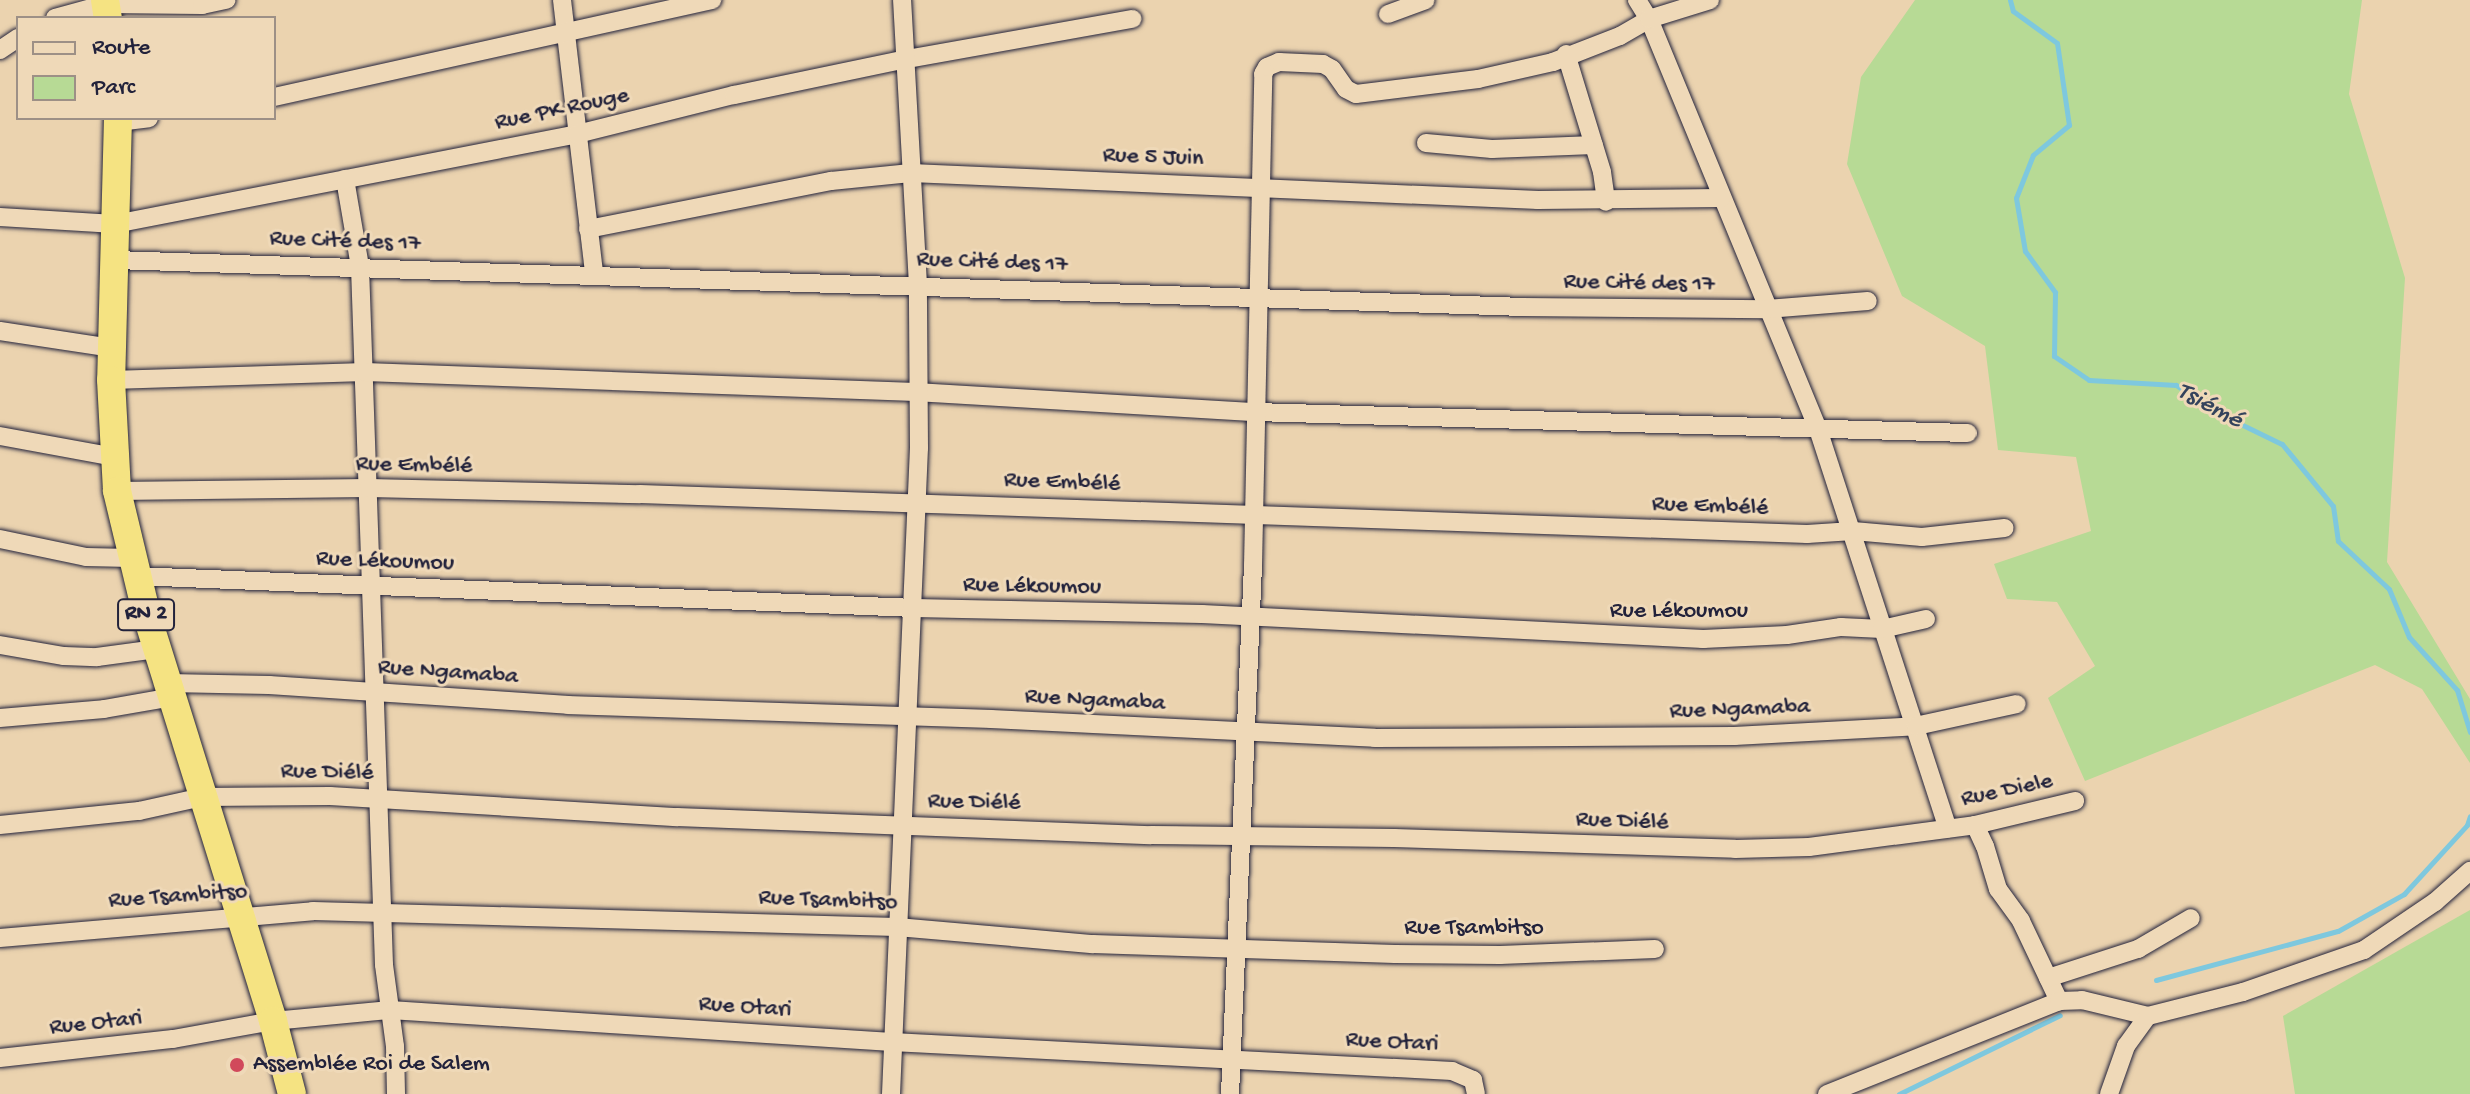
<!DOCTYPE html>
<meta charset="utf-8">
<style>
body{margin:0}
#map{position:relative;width:2470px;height:1094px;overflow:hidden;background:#ebd3af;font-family:"Gochi Hand",sans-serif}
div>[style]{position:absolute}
.green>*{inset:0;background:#b7da95}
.stream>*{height:5px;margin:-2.5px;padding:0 2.5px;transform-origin:2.5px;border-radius:2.5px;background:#7ec8de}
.roads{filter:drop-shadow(0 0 2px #22223b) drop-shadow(0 0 2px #22223b)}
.minor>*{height:18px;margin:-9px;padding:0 9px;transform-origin:9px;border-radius:9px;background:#efd9b8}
.highway>*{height:28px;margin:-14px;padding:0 14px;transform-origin:14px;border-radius:14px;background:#f5e382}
.dots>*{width:22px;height:22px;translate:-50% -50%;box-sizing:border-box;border:4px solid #efd9b8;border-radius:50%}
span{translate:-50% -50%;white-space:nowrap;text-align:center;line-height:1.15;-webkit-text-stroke:6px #efd9b8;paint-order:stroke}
.shield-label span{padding:2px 6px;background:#efd9b8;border:2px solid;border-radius:6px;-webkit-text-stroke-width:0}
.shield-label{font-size:22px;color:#22223b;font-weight:700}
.street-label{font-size:24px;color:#22223b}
.poi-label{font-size:24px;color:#22223b}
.left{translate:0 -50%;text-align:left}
.water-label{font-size:26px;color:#34435c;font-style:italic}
.legend{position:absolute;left:16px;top:16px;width:260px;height:104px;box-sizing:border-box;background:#efd9b8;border:2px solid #9d9086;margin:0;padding:10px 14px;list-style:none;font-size:24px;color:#22223b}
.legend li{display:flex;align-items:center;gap:16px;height:40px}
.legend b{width:40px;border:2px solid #9d9086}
</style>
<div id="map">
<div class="green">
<i style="clip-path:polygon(1915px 0,2362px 0,2349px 94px,2405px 278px,2387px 562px,2470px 699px,2470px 763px,2422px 689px,2375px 665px,2085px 781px,2048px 698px,2095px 666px,2057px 602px,2007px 599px,1994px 564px,2091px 531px,2076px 457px,1998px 450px,1985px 346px,1902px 296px,1847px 164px,1861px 77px)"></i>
<i style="clip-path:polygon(2470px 910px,2470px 1094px,2295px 1094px,2283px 1016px)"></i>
</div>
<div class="stream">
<i style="left:2010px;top:0;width:11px;rotate:75deg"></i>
<i style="left:2013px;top:11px;width:54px;rotate:36deg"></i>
<i style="left:2057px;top:43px;width:83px;rotate:81.7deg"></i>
<i style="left:2069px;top:125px;width:47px;rotate:140.2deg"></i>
<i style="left:2033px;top:155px;width:46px;rotate:111.6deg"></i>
<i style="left:2016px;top:198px;width:54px;rotate:80.4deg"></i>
<i style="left:2025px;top:251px;width:51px;rotate:53.8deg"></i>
<i style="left:2055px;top:292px;width:64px;rotate:90.9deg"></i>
<i style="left:2054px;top:356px;width:42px;rotate:34.4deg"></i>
<i style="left:2089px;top:380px;width:87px;rotate:3.3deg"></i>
<i style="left:2176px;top:385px;width:48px;rotate:34deg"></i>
<i style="left:2216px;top:412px;width:73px;rotate:25.9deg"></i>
<i style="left:2282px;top:444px;width:80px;rotate:50.6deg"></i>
<i style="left:2333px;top:506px;width:35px;rotate:82deg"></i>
<i style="left:2338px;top:541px;width:70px;rotate:43.3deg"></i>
<i style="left:2389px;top:589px;width:52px;rotate:67.4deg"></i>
<i style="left:2409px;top:637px;width:72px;rotate:47.8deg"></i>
<i style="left:2457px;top:690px;width:44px;rotate:72.8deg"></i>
<i style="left:2156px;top:980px;width:188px;rotate:-15.1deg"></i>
<i style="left:2338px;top:931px;width:76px;rotate:-29.3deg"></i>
<i style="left:2404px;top:894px;width:93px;rotate:-47.6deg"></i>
<i style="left:2467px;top:825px;width:9px;rotate:-72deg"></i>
<i style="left:1899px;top:1094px;width:179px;rotate:-26.1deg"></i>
</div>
<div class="roads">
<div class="minor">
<i style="left:562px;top:0;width:276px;rotate:83.3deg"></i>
<i style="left:1637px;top:0;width:22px;rotate:58deg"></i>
<i style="left:1649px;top:19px;width:443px;rotate:67.6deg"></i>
<i style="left:1818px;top:429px;width:420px;rotate:72deg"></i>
<i style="left:1388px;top:14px;width:40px;rotate:-20.2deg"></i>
<i style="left:55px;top:18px;width:53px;rotate:-15.4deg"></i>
<i style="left:106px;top:4px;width:96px;rotate:0.6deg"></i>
<i style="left:202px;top:5px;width:25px;rotate:-12deg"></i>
<i style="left:0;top:50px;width:22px;rotate:-34deg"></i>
<i style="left:1566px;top:54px;width:123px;rotate:73deg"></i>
<i style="left:1602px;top:172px;width:30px;rotate:82deg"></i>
<i style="left:274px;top:97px;width:449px;rotate:-12.5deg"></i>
<i style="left:118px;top:122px;width:31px;rotate:-7deg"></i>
<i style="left:1426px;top:143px;width:66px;rotate:5.2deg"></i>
<i style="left:1492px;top:149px;width:102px;rotate:-2.2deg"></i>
<i style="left:345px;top:179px;width:89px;rotate:80.3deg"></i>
<i style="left:360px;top:267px;width:698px;rotate:88.03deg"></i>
<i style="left:384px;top:965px;width:82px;rotate:82.3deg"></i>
<i style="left:395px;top:1046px;width:48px;rotate:88.8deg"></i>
<i style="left:0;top:217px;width:115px;rotate:3.5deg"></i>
<i style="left:115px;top:224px;width:471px;rotate:-11deg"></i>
<i style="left:577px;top:134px;width:162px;rotate:-14deg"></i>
<i style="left:734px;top:95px;width:177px;rotate:-11.8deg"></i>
<i style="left:907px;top:59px;width:229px;rotate:-10.1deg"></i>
<i style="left:588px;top:229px;width:248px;rotate:-11.2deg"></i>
<i style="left:831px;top:181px;width:80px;rotate:-5.7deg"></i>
<i style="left:911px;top:173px;width:628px;rotate:2.47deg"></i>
<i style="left:1538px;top:200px;width:183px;rotate:-0.6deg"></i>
<i style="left:115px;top:260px;width:1408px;rotate:1.91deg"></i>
<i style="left:1522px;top:307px;width:245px;rotate:0.5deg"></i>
<i style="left:1767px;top:309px;width:101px;rotate:-4.5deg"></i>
<i style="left:0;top:331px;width:114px;rotate:8.6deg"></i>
<i style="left:111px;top:380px;width:254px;rotate:-1.8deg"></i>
<i style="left:365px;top:372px;width:551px;rotate:2.08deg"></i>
<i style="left:916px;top:392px;width:340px;rotate:3.4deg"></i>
<i style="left:1255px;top:412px;width:713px;rotate:1.69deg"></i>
<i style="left:0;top:436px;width:116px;rotate:10.4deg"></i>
<i style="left:117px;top:491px;width:252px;rotate:-0.7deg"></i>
<i style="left:369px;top:488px;width:271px;rotate:1.3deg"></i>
<i style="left:640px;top:494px;width:1168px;rotate:1.96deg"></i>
<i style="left:1807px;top:534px;width:46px;rotate:-3.7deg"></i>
<i style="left:1853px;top:531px;width:69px;rotate:5deg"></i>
<i style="left:1922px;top:537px;width:83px;rotate:-6.2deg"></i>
<i style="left:0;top:539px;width:88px;rotate:11.8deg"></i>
<i style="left:86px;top:557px;width:45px;rotate:1.3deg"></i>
<i style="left:135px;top:576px;width:780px;rotate:2.35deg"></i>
<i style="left:914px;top:608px;width:288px;rotate:1.2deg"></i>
<i style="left:1202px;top:614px;width:502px;rotate:2.86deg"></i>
<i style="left:1703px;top:639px;width:84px;rotate:-2.7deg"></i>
<i style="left:1787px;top:635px;width:55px;rotate:-8.4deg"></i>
<i style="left:1841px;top:627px;width:41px;rotate:2.8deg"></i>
<i style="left:1882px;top:629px;width:45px;rotate:-12.8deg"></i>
<i style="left:0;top:645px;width:65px;rotate:9.8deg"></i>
<i style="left:64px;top:656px;width:33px;rotate:2deg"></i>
<i style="left:97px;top:657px;width:60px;rotate:-7.7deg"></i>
<i style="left:168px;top:683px;width:101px;rotate:1.1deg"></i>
<i style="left:269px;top:685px;width:300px;rotate:3.8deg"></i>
<i style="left:568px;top:705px;width:423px;rotate:1.9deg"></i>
<i style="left:991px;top:719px;width:384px;rotate:2.8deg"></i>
<i style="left:1375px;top:738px;width:359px;rotate:-0.3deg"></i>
<i style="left:1734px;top:736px;width:182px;rotate:-3.1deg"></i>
<i style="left:1916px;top:726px;width:103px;rotate:-12.3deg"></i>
<i style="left:0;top:718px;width:104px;rotate:-4.9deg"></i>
<i style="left:104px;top:709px;width:69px;rotate:-10deg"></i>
<i style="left:0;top:825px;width:140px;rotate:-5.8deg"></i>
<i style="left:139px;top:811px;width:65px;rotate:-12.5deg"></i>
<i style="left:202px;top:797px;width:128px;rotate:-0.4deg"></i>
<i style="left:330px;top:796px;width:348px;rotate:3.5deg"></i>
<i style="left:677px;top:817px;width:474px;rotate:2.2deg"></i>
<i style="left:1151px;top:835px;width:243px;rotate:0.7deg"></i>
<i style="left:1394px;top:838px;width:341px;rotate:1.8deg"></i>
<i style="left:1735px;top:849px;width:74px;rotate:-1.5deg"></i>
<i style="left:1809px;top:847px;width:167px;rotate:-7.5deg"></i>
<i style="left:1975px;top:825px;width:103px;rotate:-13.5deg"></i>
<i style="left:1975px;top:825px;width:23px;rotate:65deg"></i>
<i style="left:1985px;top:846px;width:45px;rotate:73.2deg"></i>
<i style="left:1998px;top:889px;width:39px;rotate:54deg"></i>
<i style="left:2021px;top:921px;width:89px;rotate:64.6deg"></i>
<i style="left:0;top:938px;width:314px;rotate:-4.9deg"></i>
<i style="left:313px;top:911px;width:584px;rotate:1.57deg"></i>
<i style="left:897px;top:927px;width:197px;rotate:5deg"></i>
<i style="left:1093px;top:944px;width:302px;rotate:1.9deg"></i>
<i style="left:1395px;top:954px;width:105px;rotate:0.5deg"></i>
<i style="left:1500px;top:955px;width:155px;rotate:-2.2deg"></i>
<i style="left:2048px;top:978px;width:95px;rotate:-17.9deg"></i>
<i style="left:2138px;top:949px;width:61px;rotate:-30.3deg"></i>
<i style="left:0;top:1058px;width:174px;rotate:-6.3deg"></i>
<i style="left:173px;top:1039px;width:102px;rotate:-10.2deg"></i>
<i style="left:273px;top:1021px;width:118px;rotate:-5.4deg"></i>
<i style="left:390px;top:1010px;width:503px;rotate:3.65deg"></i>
<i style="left:892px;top:1042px;width:561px;rotate:2.96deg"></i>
<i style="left:1452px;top:1071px;width:23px;rotate:23deg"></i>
<i style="left:1473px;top:1080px;width:14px;rotate:78deg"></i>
<i style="left:891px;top:1094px;width:647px;rotate:-87.52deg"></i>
<i style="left:919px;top:448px;width:163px;rotate:-90.4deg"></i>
<i style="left:918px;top:285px;width:285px;rotate:-93.2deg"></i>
<i style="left:1230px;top:1094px;width:529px;rotate:-87.51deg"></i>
<i style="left:1253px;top:566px;width:492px;rotate:-88.8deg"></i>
<i style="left:1263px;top:74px;width:8px;rotate:-60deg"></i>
<i style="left:1267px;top:67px;width:13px;rotate:-23deg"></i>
<i style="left:1279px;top:62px;width:44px;rotate:2.6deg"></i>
<i style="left:1323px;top:64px;width:10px;rotate:29deg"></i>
<i style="left:1332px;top:69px;width:24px;rotate:55deg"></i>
<i style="left:1346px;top:89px;width:11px;rotate:27deg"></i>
<i style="left:1356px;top:94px;width:123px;rotate:-7deg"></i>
<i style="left:1478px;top:79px;width:77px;rotate:-12.8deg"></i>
<i style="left:1553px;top:62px;width:72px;rotate:-21.2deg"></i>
<i style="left:1620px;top:36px;width:34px;rotate:-30deg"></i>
<i style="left:1649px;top:19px;width:64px;rotate:-17.3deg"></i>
<i style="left:1827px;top:1094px;width:250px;rotate:-21.8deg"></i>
<i style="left:2059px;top:1001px;width:23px;rotate:-2deg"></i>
<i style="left:2082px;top:1000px;width:68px;rotate:13.6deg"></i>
<i style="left:2109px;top:1094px;width:51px;rotate:-70.5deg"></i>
<i style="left:2126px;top:1046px;width:37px;rotate:-54deg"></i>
<i style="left:2148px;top:1016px;width:98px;rotate:-14.2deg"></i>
<i style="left:2243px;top:992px;width:128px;rotate:-19.1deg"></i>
<i style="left:2364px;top:950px;width:86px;rotate:-34.1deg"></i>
<i style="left:2435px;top:902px;width:47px;rotate:-41.5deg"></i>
</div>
<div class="highway">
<i style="left:105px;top:0;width:18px;rotate:81deg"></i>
<i style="left:118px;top:118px;width:262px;rotate:91.5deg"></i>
<i style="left:111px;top:380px;width:111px;rotate:86.9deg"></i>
<i style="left:117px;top:491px;width:129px;rotate:76.5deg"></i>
<i style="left:147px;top:616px;width:424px;rotate:72.7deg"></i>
<i style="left:273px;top:1021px;width:75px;rotate:75.4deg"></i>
</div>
</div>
<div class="dots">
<i style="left:237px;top:1065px;background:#d1495b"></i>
</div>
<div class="shield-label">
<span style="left:146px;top:615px">RN 2</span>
</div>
<div class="street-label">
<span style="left:562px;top:110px;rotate:-12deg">Rue PK Rouge</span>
<span style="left:1153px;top:158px;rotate:2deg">Rue 5 Juin</span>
<span style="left:345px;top:242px;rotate:2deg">Rue Cité des 17</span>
<span style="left:992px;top:263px;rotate:2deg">Rue Cité des 17</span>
<span style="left:1639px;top:284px;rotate:1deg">Rue Cité des 17</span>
<span style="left:414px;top:466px;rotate:1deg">Rue Embélé</span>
<span style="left:1062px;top:483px;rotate:2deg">Rue Embélé</span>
<span style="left:1710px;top:507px;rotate:2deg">Rue Embélé</span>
<span style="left:385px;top:562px;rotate:2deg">Rue Lékoumou</span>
<span style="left:1032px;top:587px;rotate:1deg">Rue Lékoumou</span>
<span style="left:1679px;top:612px">Rue Lékoumou</span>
<span style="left:448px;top:673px;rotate:4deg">Rue Ngamaba</span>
<span style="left:1095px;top:701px;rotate:3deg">Rue Ngamaba</span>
<span style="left:1740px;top:710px;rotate:-2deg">Rue Ngamaba</span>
<span style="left:327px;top:773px;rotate:1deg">Rue Diélé</span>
<span style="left:2007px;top:791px;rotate:-12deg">Rue Diele</span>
<span style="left:974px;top:803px;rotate:1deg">Rue Diélé</span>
<span style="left:1622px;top:822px;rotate:2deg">Rue Diélé</span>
<span style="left:178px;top:897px;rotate:-4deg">Rue Tsambitso</span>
<span style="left:828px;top:901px;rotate:2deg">Rue Tsambitso</span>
<span style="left:1474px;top:929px">Rue Tsambitso</span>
<span style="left:745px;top:1008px;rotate:4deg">Rue Otari</span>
<span style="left:96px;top:1024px;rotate:-6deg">Rue Otari</span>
<span style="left:1392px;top:1043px;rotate:3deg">Rue Otari</span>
</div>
<div class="poi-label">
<span class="left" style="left:253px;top:1065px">Assemblée Roi de Salem</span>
</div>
<div class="water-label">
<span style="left:2209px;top:407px;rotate:28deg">Tsiémé</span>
</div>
<ul class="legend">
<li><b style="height:10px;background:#efd9b8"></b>Route</li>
<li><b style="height:22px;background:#b7da95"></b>Parc</li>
</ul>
</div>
